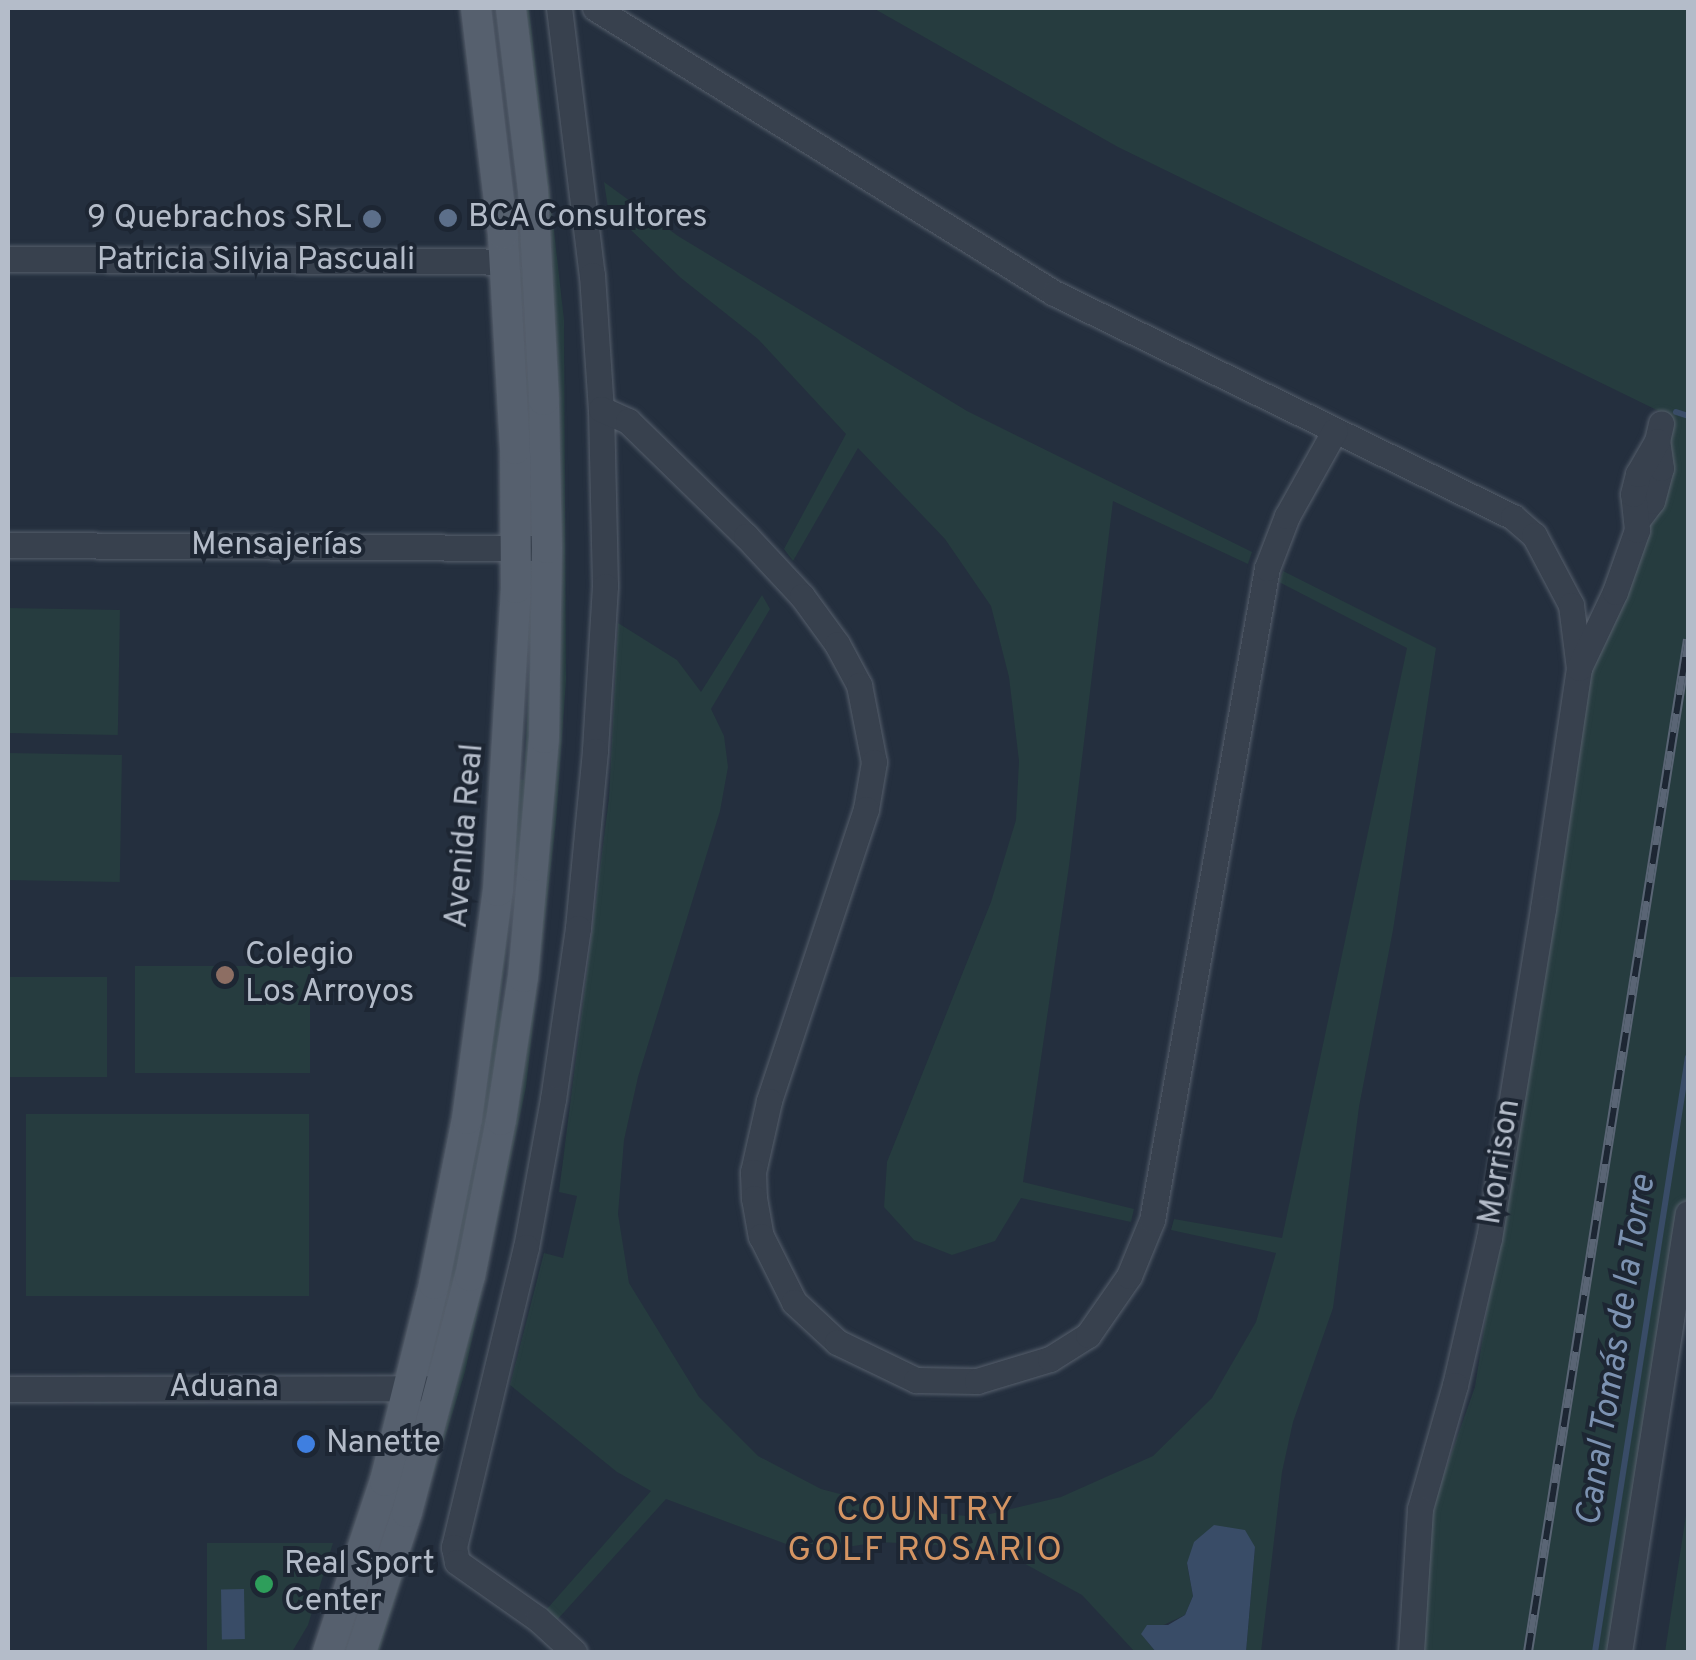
<!DOCTYPE html>
<meta charset="utf-8">
<style>
body{margin:0}
#map{position:relative;width:1696px;height:1660px;overflow:hidden;background:#242f3e;font-family:Overpass,sans-serif}
div>[style]{position:absolute}
.green>*{inset:0;background:#263c3f;transform-origin:0 0}
.water>*{inset:0;background:#394c67;transform-origin:0 0}
.stream>*{height:6px;margin:-3px;padding:0 3px;transform-origin:3px;border-radius:3px;background:#394c67}
.roads{filter:drop-shadow(0 0 2px #565f6c) drop-shadow(0 0 2px #565f6c)}
.minor>*{height:25px;margin:-12.5px;padding:0 12.5px;transform-origin:12.5px;border-radius:12.5px;background:#38414e}
.major>*{height:30px;margin:-15px;padding:0 15px;transform-origin:15px;border-radius:15px;background:#56606e}
.rail>*{height:10px;margin-top:-5px;transform-origin:0;background:repeating-linear-gradient(90deg,#1d2633 0 19px,#5a6575 0 38px);box-sizing:border-box;border-block:2px solid #5a6575}
.dots>*{width:28px;height:28px;translate:-50% -50%;box-sizing:border-box;border:5px solid #1d2633;border-radius:50%}
span{translate:-50% -50%;white-space:nowrap;text-align:center;line-height:1.15;-webkit-text-stroke:8px #1d2633;paint-order:stroke}
.poi-label{font-size:32px;color:#b4bcc9}
.left{translate:0 -50%;text-align:left}
.right{translate:-100% -50%;text-align:right}
.street-label{font-size:32px;color:#b4bcc9}
.water-label{font-size:35px;color:#7c92b1;font-style:italic}
.neighbourhood-label{font-size:35px;color:#d59563;letter-spacing:2.5px}
.frame{position:absolute;inset:0;border:10px solid #b4bcc9;pointer-events:none}
</style>
<div id="map">
<div class="green">
<i style="clip-path:polygon(511px 8px,529px 8px,564px 320px,566px 680px,556px 821px,526px 1087px,465px 1372px,379px 1652px,361px 1652px,501px 1120px,547px 548px)"></i>
<i style="clip-path:polygon(873px 8px,1688px 8px,1688px 1213px,1619px 1652px,1421px 1652px,1427px 1537px,1438px 1491px,1475px 1387px,1588px 663px,1669px 416px,1118px 147px)"></i>
<i style="clip-path:polygon(604px 182px,678px 236px,967px 411px,1252px 552px,1248px 564px,1113px 501px,1069px 866px,1023px 1182px,1134px 1209px,1131px 1222px,1021px 1198px,995px 1241px,952px 1255px,914px 1240px,884px 1207px,887px 1162px,991px 902px,1016px 820px,1019px 761px,1009px 677px,991px 606px,945px 539px,858px 448px,793px 561px,784px 549px,846px 434px,758px 339px,681px 278px,608px 208px)"></i>
<i style="clip-path:polygon(526px 561px,536px 561px,525px 871px,515px 872px,499px 1010px,509px 1012px,437px 1362px,426px 1359px,514px 778px,524px 780px,531px 643px,521px 640px)"></i>
<i style="clip-path:polygon(1283px 571px,1436px 648px,1393px 930px,1359px 1107px,1333px 1308px,1293px 1422px,1282px 1472px,1261px 1652px,1246px 1652px,1255px 1547px,1187px 1564px,1193px 1596px,1185px 1615px,1142px 1635px,1156px 1652px,1135px 1652px,1082px 1595px,1018px 1560px,957px 1546px,879px 1542px,828px 1550px,786px 1544px,666px 1499px,557px 1620px,546px 1610px,651px 1491px,617px 1472px,510px 1385px,544px 1253px,563px 1258px,577px 1196px,559px 1192px,609px 798px,618px 623px,677px 660px,701px 692px,762px 595px,770px 609px,711px 709px,724px 736px,728px 767px,720px 811px,638px 1077px,624px 1140px,618px 1214px,629px 1283px,699px 1397px,758px 1456px,821px 1489px,901px 1510px,978px 1517px,1061px 1497px,1153px 1456px,1212px 1398px,1256px 1322px,1276px 1253px,1171px 1230px,1174px 1219px,1282px 1238px,1407px 648px,1279px 582px)"></i>
<i style="left:8px;top:608px;width:112px;height:125px;rotate:1deg"></i>
<i style="left:8px;top:753px;width:114px;height:127px;rotate:1deg"></i>
<i style="left:135px;top:966px;width:175px;height:107px"></i>
<i style="left:107px;top:977px;width:100px;height:99px;rotate:90deg"></i>
<i style="left:26px;top:1114px;width:283px;height:182px"></i>
<i style="clip-path:polygon(1688px 1502px,1688px 1652px,1665px 1652px)"></i>
<i style="clip-path:polygon(207px 1543px,333px 1543px,308px 1625px,292px 1652px,207px 1652px)"></i>
</div>
<div class="water">
<i style="clip-path:polygon(1214px 1525px,1245px 1530px,1255px 1547px,1246px 1652px,1156px 1652px,1141px 1634px,1147px 1625px,1168px 1625px,1185px 1615px,1193px 1596px,1187px 1563px,1194px 1542px)"></i>
<i style="left:244px;top:1589px;width:50px;height:23px;rotate:89deg"></i>
</div>
<div class="stream">
<i style="left:1676px;top:412px;width:13px;rotate:18deg"></i>
<i style="left:1595px;top:1652px;width:602px;rotate:-81.12deg"></i>
</div>
<div class="roads">
<div class="minor">
<i style="left:559px;top:8px;width:269px;rotate:83deg"></i>
<i style="left:592px;top:275px;width:134px;rotate:86.2deg"></i>
<i style="left:601px;top:409px;width:177px;rotate:88.7deg"></i>
<i style="left:605px;top:586px;width:165px;rotate:93.5deg"></i>
<i style="left:595px;top:751px;width:178px;rotate:95.5deg"></i>
<i style="left:578px;top:928px;width:173px;rotate:98.3deg"></i>
<i style="left:553px;top:1099px;width:150px;rotate:100.3deg"></i>
<i style="left:526px;top:1247px;width:309px;rotate:103.5deg"></i>
<i style="left:454px;top:1547px;width:15px;rotate:79deg"></i>
<i style="left:457px;top:1562px;width:99px;rotate:35.1deg"></i>
<i style="left:538px;top:1619px;width:49px;rotate:42.5deg"></i>
<i style="left:595px;top:8px;width:540px;rotate:31.84deg"></i>
<i style="left:1054px;top:293px;width:511px;rotate:26.01deg"></i>
<i style="left:1513px;top:517px;width:28px;rotate:41deg"></i>
<i style="left:1534px;top:535px;width:79px;rotate:62.1deg"></i>
<i style="left:1571px;top:605px;width:64px;rotate:82.8deg"></i>
<i style="left:1579px;top:668px;width:244px;rotate:98.5deg"></i>
<i style="left:1543px;top:909px;width:333px;rotate:99.3deg"></i>
<i style="left:1489px;top:1238px;width:151px;rotate:103deg"></i>
<i style="left:1455px;top:1385px;width:129px;rotate:105.8deg"></i>
<i style="left:1420px;top:1509px;width:143px;rotate:93.6deg"></i>
<i style="left:8px;top:259px;width:497px;rotate:0.3deg"></i>
<i style="left:601px;top:409px;width:30px;rotate:24deg"></i>
<i style="left:628px;top:421px;width:165px;rotate:44.3deg"></i>
<i style="left:746px;top:536px;width:82px;rotate:47deg"></i>
<i style="left:802px;top:596px;width:59px;rotate:53.9deg"></i>
<i style="left:837px;top:644px;width:47px;rotate:61.8deg"></i>
<i style="left:859px;top:685px;width:78px;rotate:79deg"></i>
<i style="left:874px;top:762px;width:48px;rotate:99.7deg"></i>
<i style="left:866px;top:809px;width:308px;rotate:108.4deg"></i>
<i style="left:769px;top:1101px;width:73px;rotate:102.7deg"></i>
<i style="left:753px;top:1172px;width:26px;rotate:88deg"></i>
<i style="left:754px;top:1198px;width:39px;rotate:80deg"></i>
<i style="left:761px;top:1236px;width:74px;rotate:63.4deg"></i>
<i style="left:794px;top:1302px;width:59px;rotate:42.9deg"></i>
<i style="left:837px;top:1342px;width:88px;rotate:25.7deg"></i>
<i style="left:916px;top:1380px;width:61px;rotate:0.9deg"></i>
<i style="left:977px;top:1381px;width:76px;rotate:-16.8deg"></i>
<i style="left:1050px;top:1359px;width:45px;rotate:-32.3deg"></i>
<i style="left:1088px;top:1335px;width:72px;rotate:-55.2deg"></i>
<i style="left:1129px;top:1276px;width:61px;rotate:-67.7deg"></i>
<i style="left:1152px;top:1220px;width:662px;rotate:-80deg"></i>
<i style="left:1267px;top:568px;width:56px;rotate:-69deg"></i>
<i style="left:1287px;top:516px;width:98px;rotate:-60.8deg"></i>
<i style="left:1639px;top:518px;width:21px;rotate:-53deg"></i>
<i style="left:1652px;top:501px;width:34px;rotate:-75deg"></i>
<i style="left:1661px;top:468px;width:27px;rotate:-98deg"></i>
<i style="left:1657px;top:441px;width:18px;rotate:-77deg"></i>
<i style="left:8px;top:545px;width:524px;rotate:0.33deg"></i>
<i style="left:1579px;top:668px;width:84px;rotate:-64.7deg"></i>
<i style="left:1615px;top:592px;width:66px;rotate:-70.5deg"></i>
<i style="left:1637px;top:530px;width:36px;rotate:-96deg"></i>
<i style="left:1633px;top:494px;width:21px;rotate:-76deg"></i>
<i style="left:1638px;top:474px;width:38px;rotate:-60deg"></i>
<i style="left:8px;top:1389px;width:419px;rotate:-0.1deg"></i>
<i style="left:1619px;top:1652px;width:444px;rotate:-81.1deg"></i>
</div>
<div class="major">
<i style="left:328px;top:1652px;width:180px;rotate:-71.6deg"></i>
<i style="left:385px;top:1481px;width:203px;rotate:-76deg"></i>
<i style="left:434px;top:1284px;width:168px;rotate:-78.7deg"></i>
<i style="left:467px;top:1119px;width:230px;rotate:-82.3deg"></i>
<i style="left:498px;top:891px;width:304px;rotate:-86.6deg"></i>
<i style="left:516px;top:588px;width:139px;rotate:-90.4deg"></i>
<i style="left:515px;top:449px;width:215px;rotate:-93.2deg"></i>
<i style="left:503px;top:234px;width:228px;rotate:-96.8deg"></i>
<i style="left:361px;top:1652px;width:147px;rotate:-71.8deg"></i>
<i style="left:407px;top:1512px;width:244px;rotate:-75.1deg"></i>
<i style="left:470px;top:1276px;width:159px;rotate:-78.8deg"></i>
<i style="left:501px;top:1120px;width:145px;rotate:-81.3deg"></i>
<i style="left:523px;top:977px;width:111px;rotate:-84.9deg"></i>
<i style="left:533px;top:866px;width:128px;rotate:-85.1deg"></i>
<i style="left:544px;top:738px;width:190px;rotate:-89.1deg"></i>
<i style="left:547px;top:548px;width:148px;rotate:-91.2deg"></i>
<i style="left:544px;top:400px;width:209px;rotate:-93deg"></i>
<i style="left:533px;top:191px;width:184px;rotate:-96.9deg"></i>
</div>
</div>
<div class="rail">
<i style="left:1528px;top:1652px;width:1025px;rotate:-81.02deg"></i>
</div>
<div class="dots">
<i style="left:448px;top:218px;background:#5c6f8a"></i>
<i style="left:372px;top:219px;background:#5c6f8a"></i>
<i style="left:225px;top:975px;background:#8d6e63"></i>
<i style="left:306px;top:1444px;background:#3f7fe0"></i>
<i style="left:264px;top:1584px;background:#2e9e5b"></i>
</div>
<div class="poi-label">
<span class="left" style="left:468px;top:218px">BCA Consultores</span>
<span class="right" style="left:352px;top:219px">9 Quebrachos SRL</span>
<span class="left" style="left:245px;top:975px">Colegio<br>Los Arroyos</span>
<span class="left" style="left:326px;top:1444px">Nanette</span>
<span class="left" style="left:284px;top:1584px">Real Sport<br>Center</span>
</div>
<div class="street-label">
<span style="left:256px;top:261px">Patricia Silvia Pascuali</span>
<span style="left:277px;top:546px">Mensajerías</span>
<span style="left:466px;top:836px;rotate:-85deg">Avenida Real</span>
<span style="left:1501px;top:1162px;rotate:-81deg">Morrison</span>
<span style="left:224px;top:1388px">Aduana</span>
</div>
<div class="water-label">
<span style="left:1617px;top:1351px;rotate:-81deg">Canal Tomás de la Torre</span>
</div>
<div class="neighbourhood-label">
<span style="left:926px;top:1531px">COUNTRY<br>GOLF ROSARIO</span>
</div>
<div class="frame"></div>
</div>
